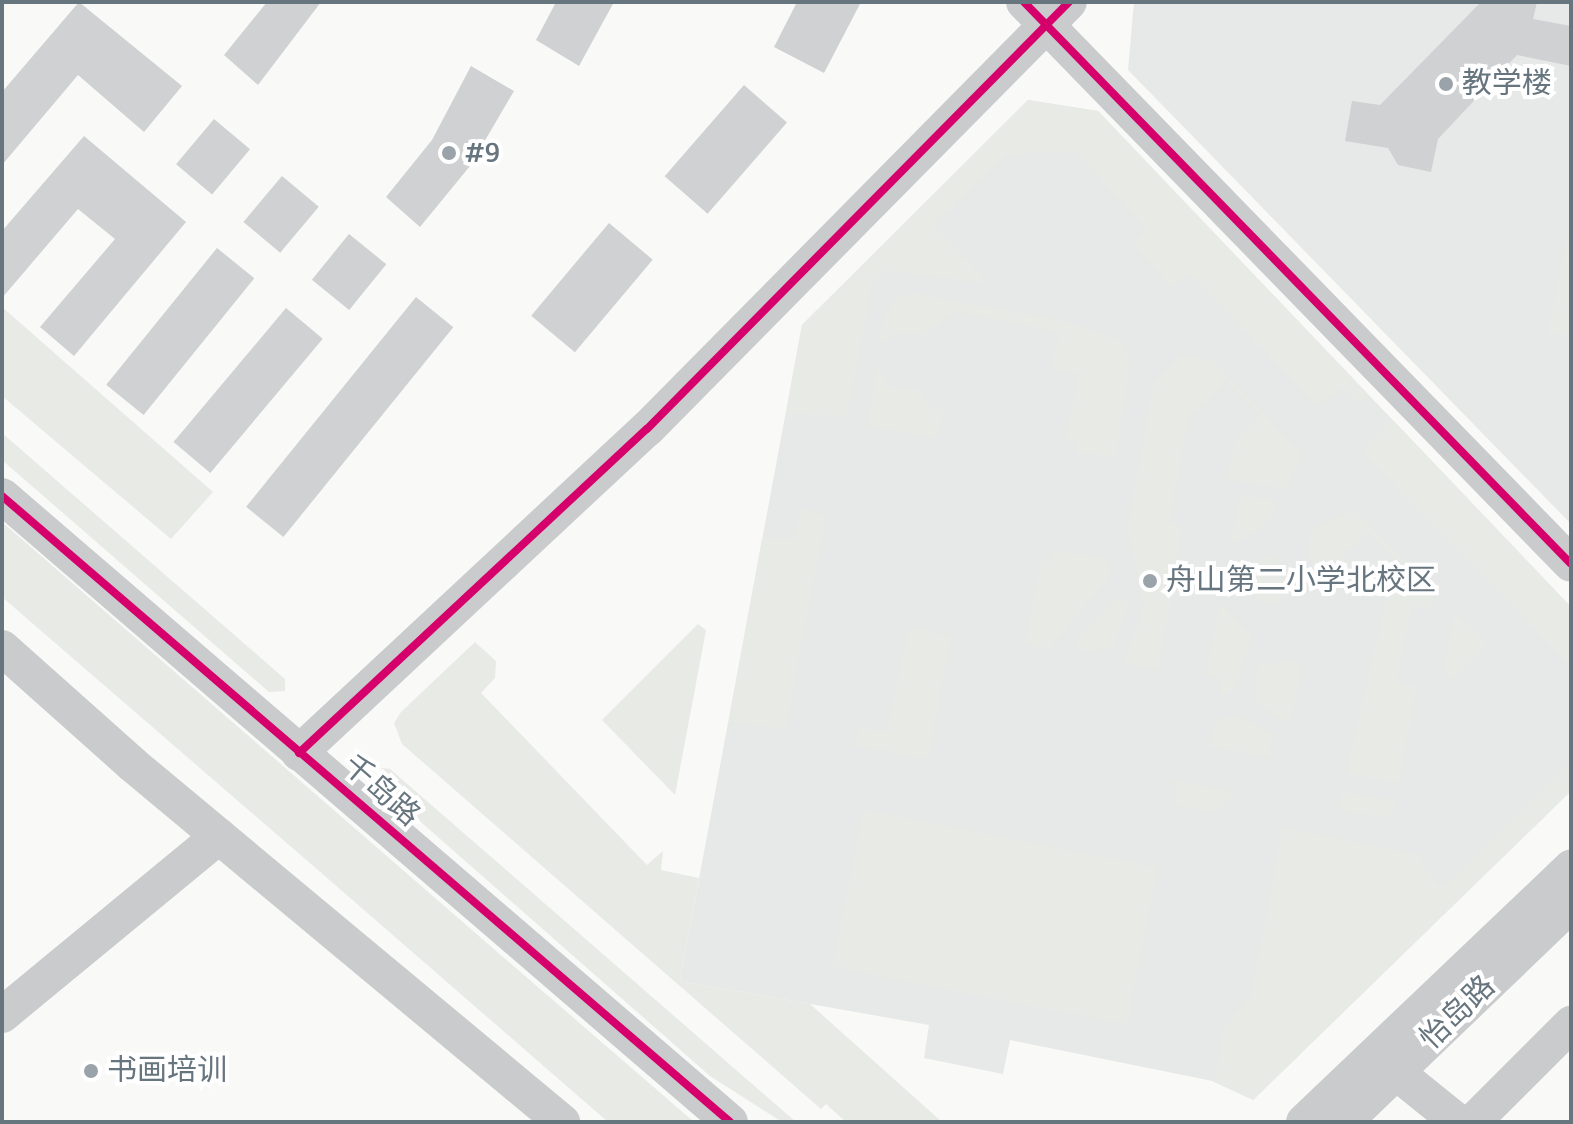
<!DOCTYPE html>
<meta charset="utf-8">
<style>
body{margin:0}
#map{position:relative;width:1573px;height:1124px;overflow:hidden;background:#f9f9f8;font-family:Signika,"Noto Sans SC",sans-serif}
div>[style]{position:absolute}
.built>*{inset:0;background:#e7e9e8}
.green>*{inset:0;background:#e8eae6;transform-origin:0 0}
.building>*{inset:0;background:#cfd1d2;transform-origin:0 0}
.minor>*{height:36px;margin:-18px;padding:0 18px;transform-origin:18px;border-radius:18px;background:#cacbcc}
.cycleway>*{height:8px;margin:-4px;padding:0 4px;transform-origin:4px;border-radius:4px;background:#d6006c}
.dots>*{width:22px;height:22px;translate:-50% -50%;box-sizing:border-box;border:4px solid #fff;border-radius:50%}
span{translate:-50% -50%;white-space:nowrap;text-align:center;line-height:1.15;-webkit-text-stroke:8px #fff;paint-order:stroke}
.poi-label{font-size:30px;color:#67757f}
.left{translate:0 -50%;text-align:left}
.street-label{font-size:30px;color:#67757f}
.frame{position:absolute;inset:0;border:4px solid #67757f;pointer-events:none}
</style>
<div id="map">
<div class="built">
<i style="clip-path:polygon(1134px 2px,1571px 2px,1571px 524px,1128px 70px)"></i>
<i style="clip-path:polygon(1028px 100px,1098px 111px,1571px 607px,1571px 791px,1253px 1100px,1232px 1085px,1010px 1040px,1003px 1074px,924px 1058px,929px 1025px,680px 981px,802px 325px)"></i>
</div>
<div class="green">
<i style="clip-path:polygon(1028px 100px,1098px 111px,1368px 395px,1360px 403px,1343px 387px,1318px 406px,1189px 273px,1173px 288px,1133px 244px,1147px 229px,1075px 151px,1007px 154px,932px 225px,983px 277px,981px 283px,887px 270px,872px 282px,847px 416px,786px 414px,802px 325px)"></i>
<i style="clip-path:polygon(1571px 220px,1571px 337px,1548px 333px)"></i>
<i style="clip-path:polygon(917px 294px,1062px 321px,1119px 339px,1130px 359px,1116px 457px,1076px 453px,1078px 442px,1065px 440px,1079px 374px,1052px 368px,1059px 332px,954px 311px,925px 335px,899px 333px,882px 343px,877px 367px,889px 387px,917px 389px,929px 406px,944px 411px,939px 433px,933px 438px,868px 426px,883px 319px,899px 296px)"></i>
<i style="clip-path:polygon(2px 307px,213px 492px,171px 539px,2px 396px)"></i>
<i style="clip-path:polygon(1182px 355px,1212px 360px,1301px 454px,1287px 490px,1227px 479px,1235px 440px,1260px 417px,1227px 380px,1189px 417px,1169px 521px,1182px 530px,1158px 670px,1124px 663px,1144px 608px,1128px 526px,1154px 383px)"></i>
<i style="clip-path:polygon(1393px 420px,1571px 607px,1571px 666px,1362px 451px)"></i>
<i style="clip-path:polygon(2px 433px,285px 679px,285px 691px,269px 692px,2px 460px)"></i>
<i style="clip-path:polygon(1240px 495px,1274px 500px,1277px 508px,1262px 529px,1231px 544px)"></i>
<i style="clip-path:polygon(801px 509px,826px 515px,785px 729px,729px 721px,762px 539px,794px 539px)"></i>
<i style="clip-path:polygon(1354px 510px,1433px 587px,1432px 610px,1411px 606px,1396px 682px,1416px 687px,1399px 783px,1346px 773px,1392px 576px,1404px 569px,1370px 532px,1346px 551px,1341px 574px,1315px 568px,1308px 554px,1312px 530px)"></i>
<i style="clip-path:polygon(2px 522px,480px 937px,694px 1122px,608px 1122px,326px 877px,2px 597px)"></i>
<i style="clip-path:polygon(1056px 550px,1105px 559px,1111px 574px,1049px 649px,1025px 645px,1042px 559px,1049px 562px)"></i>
<i style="clip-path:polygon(1265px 557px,1275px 558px,1285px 573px,1279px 603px,1257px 600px,1247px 575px)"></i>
<i style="clip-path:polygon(1118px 596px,1128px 602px,1113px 649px,1077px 650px,1077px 638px)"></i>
<i style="clip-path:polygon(1220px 603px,1252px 637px,1234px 690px,1219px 697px,1222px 679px,1206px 674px)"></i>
<i style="clip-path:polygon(1455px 613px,1487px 643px,1452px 680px,1444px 668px)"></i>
<i style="clip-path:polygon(698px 624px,706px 630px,675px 795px,602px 720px)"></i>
<i style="clip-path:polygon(909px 627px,951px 636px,928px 759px,856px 746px,860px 727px,887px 732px)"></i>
<i style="clip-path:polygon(475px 642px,496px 661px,495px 678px,481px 693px,647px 865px,663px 851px,661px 870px,699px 878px,680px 981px,810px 1004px,942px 1122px,846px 1122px,826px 1104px,821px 1109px,402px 744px,394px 723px,401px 712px)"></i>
<i style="clip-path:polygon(1296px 661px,1301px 667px,1293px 715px,1286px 722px,1254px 701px,1258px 665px)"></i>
<i style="clip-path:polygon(1237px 715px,1272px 734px,1269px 757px,1210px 746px,1215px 721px)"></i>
<i style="clip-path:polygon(1571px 753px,1571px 791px,1253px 1100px,1214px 1082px,1224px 1028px,1251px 995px,1283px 827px,1421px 856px,1422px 867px,1442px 888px,1569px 764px)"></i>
<i style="clip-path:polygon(382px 768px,390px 769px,796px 1122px,782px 1122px,710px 1076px,381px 787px,375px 778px)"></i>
<i style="clip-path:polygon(1174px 780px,1231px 791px,1231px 798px,1215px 812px,1177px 805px)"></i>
<i style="clip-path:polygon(1343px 792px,1395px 801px,1393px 812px,1388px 818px,1339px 811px)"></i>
<i style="left:863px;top:810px;width:300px;height:160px;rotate:11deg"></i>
</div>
<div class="building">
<i style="clip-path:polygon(79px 2px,182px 86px,144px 132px,78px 75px,2px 165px,2px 92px)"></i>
<i style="clip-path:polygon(267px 2px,321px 2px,258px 85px,224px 55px)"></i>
<i style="clip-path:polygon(556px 2px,614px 2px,579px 66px,536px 40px)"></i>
<i style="clip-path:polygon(797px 2px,861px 2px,824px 73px,774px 47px)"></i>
<i style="clip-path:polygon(1481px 2px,1537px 2px,1533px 19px,1571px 26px,1571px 66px,1517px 55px,1438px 139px,1431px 172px,1398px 165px,1388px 148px,1345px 141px,1352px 101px,1380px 105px)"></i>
<i style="clip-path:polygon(471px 66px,514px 91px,470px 166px,420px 227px,386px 197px,432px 140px)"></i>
<i style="left:744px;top:85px;width:57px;height:121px;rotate:41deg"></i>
<i style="left:214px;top:119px;width:47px;height:59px;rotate:40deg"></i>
<i style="clip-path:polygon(84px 136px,186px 222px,74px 356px,40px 327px,115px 239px,78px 209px,2px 298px,2px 231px)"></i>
<i style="left:282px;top:176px;width:48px;height:60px;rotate:40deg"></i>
<i style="left:609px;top:223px;width:57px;height:121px;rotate:40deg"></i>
<i style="left:349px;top:234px;width:48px;height:59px;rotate:39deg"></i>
<i style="left:217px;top:248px;width:48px;height:176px;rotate:39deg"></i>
<i style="left:416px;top:297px;width:48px;height:270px;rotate:39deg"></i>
<i style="left:286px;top:308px;width:48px;height:175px;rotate:40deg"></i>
</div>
<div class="minor">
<i style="left:1024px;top:2px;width:784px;rotate:45.77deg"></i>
<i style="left:2px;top:496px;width:960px;rotate:40.69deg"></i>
<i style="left:2px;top:648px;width:174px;rotate:41.7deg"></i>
<i style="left:132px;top:764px;width:560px;rotate:39.78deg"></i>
<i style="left:299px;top:753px;width:475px;rotate:-43deg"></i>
<i style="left:647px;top:429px;width:600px;rotate:-45.34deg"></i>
<i style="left:2px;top:1015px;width:281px;rotate:-39.5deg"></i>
<i style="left:1396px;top:1072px;width:80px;rotate:38.9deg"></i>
<i style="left:1304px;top:1122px;width:369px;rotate:-43.6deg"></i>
<i style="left:1344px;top:1122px;width:315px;rotate:-43.8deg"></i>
<i style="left:1473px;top:1122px;width:139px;rotate:-45deg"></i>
</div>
<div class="cycleway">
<i style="left:1024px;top:2px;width:784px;rotate:45.77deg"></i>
<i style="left:2px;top:496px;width:960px;rotate:40.69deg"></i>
<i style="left:299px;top:753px;width:475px;rotate:-43deg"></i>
<i style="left:647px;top:429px;width:600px;rotate:-45.34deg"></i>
</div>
<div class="dots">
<i style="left:1446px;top:84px;background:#9aa3a9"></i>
<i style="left:449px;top:153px;background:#9aa3a9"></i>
<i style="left:1150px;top:581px;background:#9aa3a9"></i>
<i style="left:91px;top:1071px;background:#9aa3a9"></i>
</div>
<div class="poi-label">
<span class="left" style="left:1462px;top:84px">教学楼</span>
<span class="left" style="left:465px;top:153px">#9</span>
<span class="left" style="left:1166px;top:581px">舟山第二小学北校区</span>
<span class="left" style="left:107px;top:1071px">书画培训</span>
</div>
<div class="street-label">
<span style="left:381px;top:791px;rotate:41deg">千岛路</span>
<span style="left:1458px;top:1013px;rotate:-44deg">怡岛路</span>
</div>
<div class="frame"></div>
</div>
